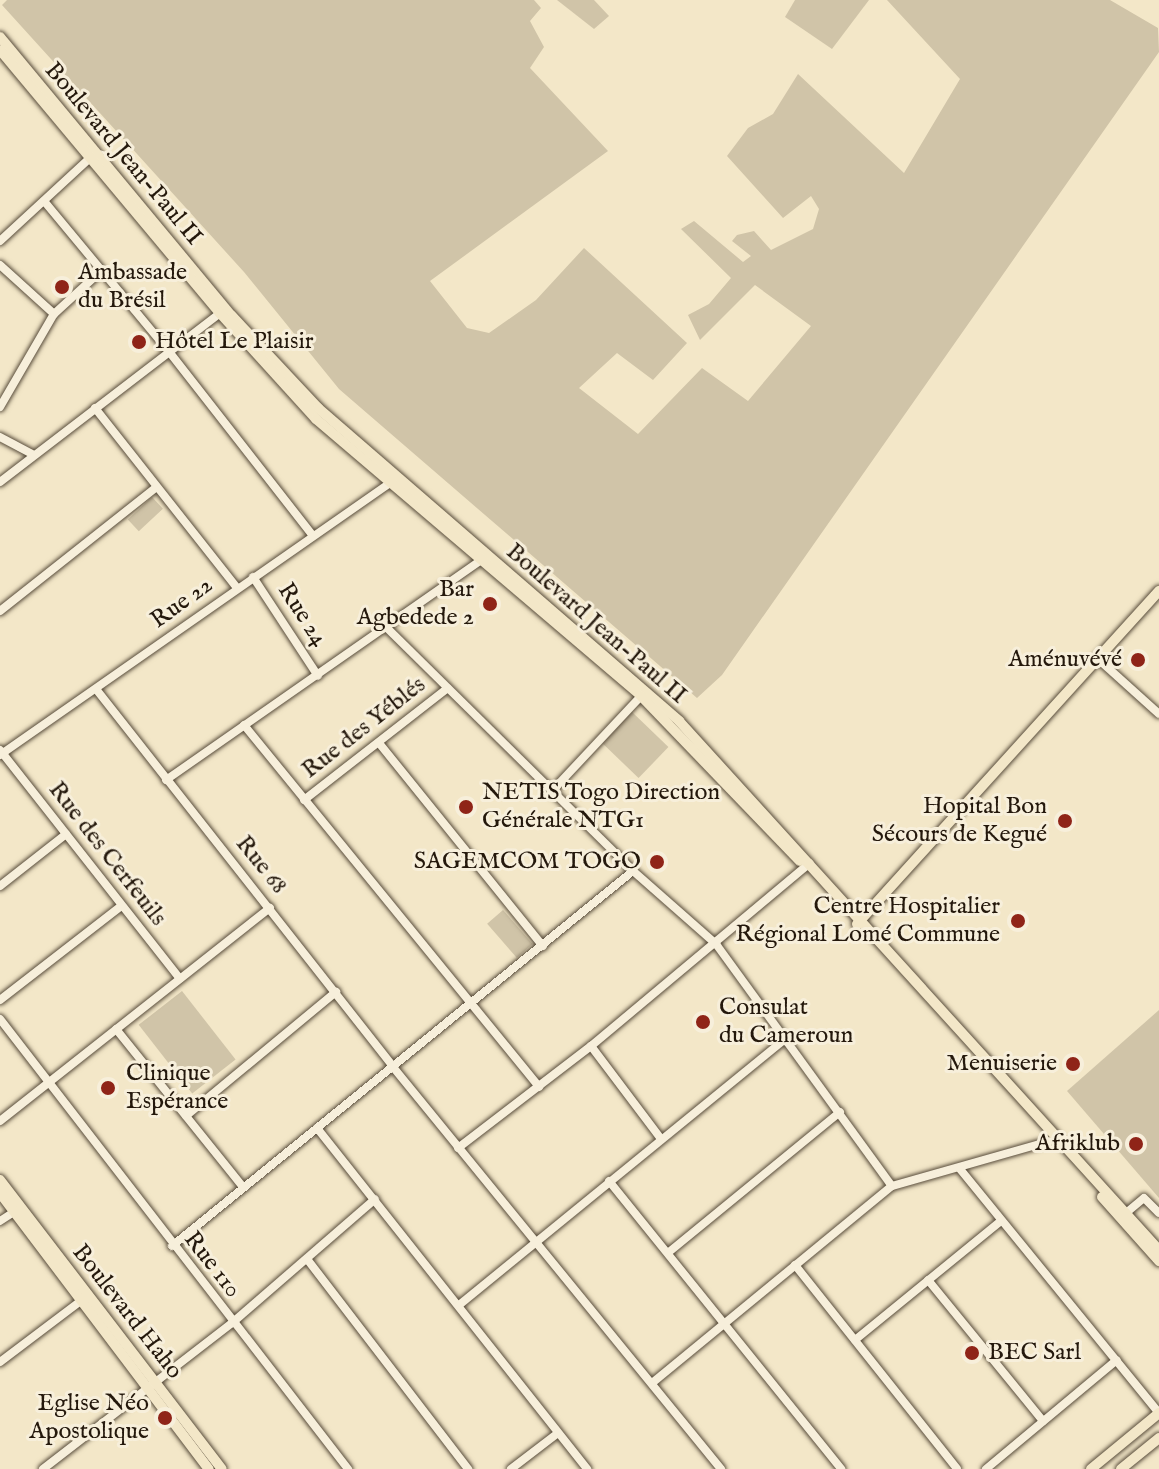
<!DOCTYPE html>
<meta charset="utf-8">
<style>
body{margin:0}
#map{position:relative;width:1159px;height:1469px;overflow:hidden;background:#f3e7c8;font-family:"IM FELL English",serif}
div>[style]{position:absolute}
.green>*{inset:0;background:#d0c4a8;transform-origin:0 0}
.roads{filter:drop-shadow(0 0 2px #584c3b) drop-shadow(0 0 2px #584c3b)}
.minor>*{height:8px;margin:-4px;padding:0 4px;transform-origin:4px;border-radius:4px;background:#f7efdb}
.major>*{height:10px;margin:-5px;padding:0 5px;transform-origin:5px;border-radius:5px;background:#f3e7c8}
.dots>*{width:22px;height:22px;translate:-50% -50%;box-sizing:border-box;border:4px solid #f7efdb;border-radius:50%}
span{translate:-50% -50%;white-space:nowrap;text-align:center;line-height:1.15;-webkit-text-stroke:6px #f7efdb;paint-order:stroke}
.street-label{font-size:24px;color:#24180c}
.poi-label{font-size:24px;color:#24180c}
.left{translate:0 -50%;text-align:left}
.right{translate:-100% -50%;text-align:right}
</style>
<div id="map">
<div class="green">
<i style="clip-path:polygon(7px 0,534px 0,541px 8px,530px 21px,544px 47px,530px 68px,608px 151px,430px 281px,467px 328px,489px 333px,536px 300px,584px 248px,687px 343px,653px 380px,617px 353px,579px 388px,638px 434px,702px 368px,748px 401px,811px 326px,755px 285px,700px 340px,688px 315px,709px 304px,731px 278px,681px 229px,694px 221px,743px 262px,751px 256px,732px 241px,737px 235px,754px 231px,771px 250px,813px 229px,819px 209px,811px 196px,783px 218px,727px 156px,748px 128px,773px 114px,798px 74px,904px 173px,960px 79px,887px 0,1110px 0,1158px 28px,1159px 52px,722px 675px,697px 698px,339px 389px,244px 272px,2px 5px)"></i>
<i style="clip-path:polygon(557px 0,594px 0,609px 16px,594px 29px)"></i>
<i style="clip-path:polygon(795px 0,869px 0,832px 49px,785px 17px)"></i>
<i style="left:152px;top:497px;width:16px;height:33px;rotate:47deg"></i>
<i style="left:631px;top:711px;width:52px;height:43px;rotate:44deg"></i>
<i style="left:503px;top:910px;width:45px;height:21px;rotate:49deg"></i>
<i style="left:182px;top:991px;width:87px;height:55px;rotate:52deg"></i>
<i style="clip-path:polygon(1159px 1010px,1159px 1198px,1067px 1091px)"></i>
</div>
<div class="roads">
<div class="minor">
<i style="left:44px;top:201px;width:192px;rotate:50.3deg"></i>
<i style="left:167px;top:349px;width:237px;rotate:52deg"></i>
<i style="left:0;top:241px;width:122px;rotate:-42.7deg"></i>
<i style="left:0;top:265px;width:73px;rotate:42.2deg"></i>
<i style="left:0;top:407px;width:108px;rotate:-59.9deg"></i>
<i style="left:54px;top:314px;width:64px;rotate:-42.5deg"></i>
<i style="left:95px;top:408px;width:229px;rotate:51.7deg"></i>
<i style="left:0;top:437px;width:38px;rotate:28deg"></i>
<i style="left:0;top:482px;width:277px;rotate:-37.5deg"></i>
<i style="left:253px;top:577px;width:118px;rotate:56.7deg"></i>
<i style="left:0;top:611px;width:198px;rotate:-38.4deg"></i>
<i style="left:387px;top:628px;width:346px;rotate:44.6deg"></i>
<i style="left:633px;top:871px;width:111px;rotate:41.3deg"></i>
<i style="left:716px;top:944px;width:299px;rotate:54deg"></i>
<i style="left:1098px;top:659px;width:82px;rotate:42deg"></i>
<i style="left:96px;top:689px;width:481px;rotate:51.8deg"></i>
<i style="left:393px;top:1067px;width:519px;rotate:50.79deg"></i>
<i style="left:244px;top:725px;width:467px;rotate:50.8deg"></i>
<i style="left:379px;top:743px;width:261px;rotate:51.1deg"></i>
<i style="left:0;top:750px;width:291px;rotate:51.8deg"></i>
<i style="left:0;top:755px;width:479px;rotate:-34.9deg"></i>
<i style="left:166px;top:780px;width:384px;rotate:-34.9deg"></i>
<i style="left:551px;top:792px;width:132px;rotate:-46.8deg"></i>
<i style="left:304px;top:800px;width:182px;rotate:-37.9deg"></i>
<i style="left:0;top:886px;width:84px;rotate:-38.2deg"></i>
<i style="left:0;top:1000px;width:153px;rotate:-37.8deg"></i>
<i style="left:0;top:1019px;width:569px;rotate:52.28deg"></i>
<i style="left:116px;top:1029px;width:203px;rotate:51.2deg"></i>
<i style="left:591px;top:1046px;width:116px;rotate:53deg"></i>
<i style="left:186px;top:1116px;width:195px;rotate:-39.6deg"></i>
<i style="left:0;top:1121px;width:344px;rotate:-38.3deg"></i>
<i style="left:317px;top:1128px;width:435px;rotate:51.6deg"></i>
<i style="left:458px;top:1148px;width:168px;rotate:-37.5deg"></i>
<i style="left:591px;top:1046px;width:285px;rotate:-39.9deg"></i>
<i style="left:960px;top:1169px;width:315px;rotate:50.8deg"></i>
<i style="left:609px;top:1181px;width:370px;rotate:51.1deg"></i>
<i style="left:1126px;top:1213px;width:23px;rotate:-40deg"></i>
<i style="left:1144px;top:1198px;width:21px;rotate:45deg"></i>
<i style="left:0;top:1221px;width:17px;rotate:-33deg"></i>
<i style="left:172px;top:1246px;width:594px;rotate:-39.13deg"></i>
<i style="left:669px;top:1252px;width:221px;rotate:-39.3deg"></i>
<i style="left:307px;top:1259px;width:265px;rotate:52.5deg"></i>
<i style="left:795px;top:1265px;width:260px;rotate:51.5deg"></i>
<i style="left:928px;top:1280px;width:182px;rotate:50.8deg"></i>
<i style="left:459px;top:1305px;width:422px;rotate:-39.2deg"></i>
<i style="left:855px;top:1340px;width:188px;rotate:-39.2deg"></i>
<i style="left:0;top:1362px;width:103px;rotate:-37.1deg"></i>
<i style="left:652px;top:1383px;width:310px;rotate:-39.4deg"></i>
<i style="left:892px;top:1186px;width:164px;rotate:-15.9deg"></i>
<i style="left:43px;top:1469px;width:239px;rotate:-37.7deg"></i>
<i style="left:232px;top:1323px;width:189px;rotate:-40.9deg"></i>
<i style="left:511px;top:1469px;width:59px;rotate:-37.5deg"></i>
<i style="left:986px;top:1469px;width:170px;rotate:-39.8deg"></i>
</div>
<div class="major">
<i style="left:0;top:37px;width:363px;rotate:50.3deg"></i>
<i style="left:232px;top:316px;width:126px;rotate:46.9deg"></i>
<i style="left:318px;top:408px;width:478px;rotate:40.9deg"></i>
<i style="left:679px;top:721px;width:714px;rotate:47.78deg"></i>
<i style="left:0;top:50px;width:343px;rotate:50.1deg"></i>
<i style="left:220px;top:313px;width:143px;rotate:47.8deg"></i>
<i style="left:316px;top:419px;width:427px;rotate:40.4deg"></i>
<i style="left:641px;top:696px;width:229px;rotate:46.1deg"></i>
<i style="left:857px;top:924px;width:450px;rotate:-47.8deg"></i>
<i style="left:0;top:1180px;width:364px;rotate:52.5deg"></i>
<i style="left:0;top:1193px;width:346px;rotate:52.9deg"></i>
<i style="left:1102px;top:1197px;width:86px;rotate:48.3deg"></i>
<i style="left:1091px;top:1469px;width:88px;rotate:-39.5deg"></i>
<i style="left:1121px;top:1469px;width:49px;rotate:-39.2deg"></i>
</div>
</div>
<div class="dots">
<i style="left:62px;top:287px;background:#8f2418"></i>
<i style="left:139px;top:342px;background:#8f2418"></i>
<i style="left:490px;top:604px;background:#8f2418"></i>
<i style="left:1138px;top:660px;background:#8f2418"></i>
<i style="left:466px;top:807px;background:#8f2418"></i>
<i style="left:1065px;top:821px;background:#8f2418"></i>
<i style="left:657px;top:862px;background:#8f2418"></i>
<i style="left:1018px;top:921px;background:#8f2418"></i>
<i style="left:703px;top:1022px;background:#8f2418"></i>
<i style="left:1073px;top:1064px;background:#8f2418"></i>
<i style="left:108px;top:1088px;background:#8f2418"></i>
<i style="left:1136px;top:1144px;background:#8f2418"></i>
<i style="left:972px;top:1353px;background:#8f2418"></i>
<i style="left:165px;top:1418px;background:#8f2418"></i>
</div>
<div class="street-label">
<span style="left:123px;top:154px;rotate:50deg">Boulevard Jean-Paul II</span>
<span style="left:182px;top:603px;rotate:-36deg">Rue 22</span>
<span style="left:302px;top:615px;rotate:57deg">Rue 24</span>
<span style="left:596px;top:624px;rotate:41deg">Boulevard Jean-Paul II</span>
<span style="left:364px;top:728px;rotate:-38deg">Rue des Yéblés</span>
<span style="left:107px;top:854px;rotate:52deg">Rue des Cerfeuils</span>
<span style="left:261px;top:865px;rotate:51deg">Rue 68</span>
<span style="left:212px;top:1265px;rotate:52deg">Rue 110</span>
<span style="left:127px;top:1312px;rotate:52deg">Boulevard Haho</span>
</div>
<div class="poi-label">
<span class="left" style="left:78px;top:287px">Ambassade<br>du Brésil</span>
<span class="left" style="left:155px;top:342px">Hôtel Le Plaisir</span>
<span class="right" style="left:474px;top:604px">Bar<br>Agbedede 2</span>
<span class="right" style="left:1122px;top:660px">Aménuvévé</span>
<span class="left" style="left:482px;top:807px">NETIS Togo Direction<br>Générale NTG1</span>
<span class="right" style="left:1047px;top:821px">Hopital Bon<br>Sécours de Kegué</span>
<span class="right" style="left:641px;top:862px">SAGEMCOM TOGO</span>
<span class="right" style="left:1000px;top:921px">Centre Hospitalier<br>Régional Lomé Commune</span>
<span class="left" style="left:719px;top:1022px">Consulat<br>du Cameroun</span>
<span class="right" style="left:1057px;top:1064px">Menuiserie</span>
<span class="left" style="left:126px;top:1088px">Clinique<br>Espérance</span>
<span class="right" style="left:1120px;top:1144px">Afriklub</span>
<span class="left" style="left:988px;top:1353px">BEC Sarl</span>
<span class="right" style="left:149px;top:1418px">Eglise Néo<br>Apostolique</span>
</div>
</div>
